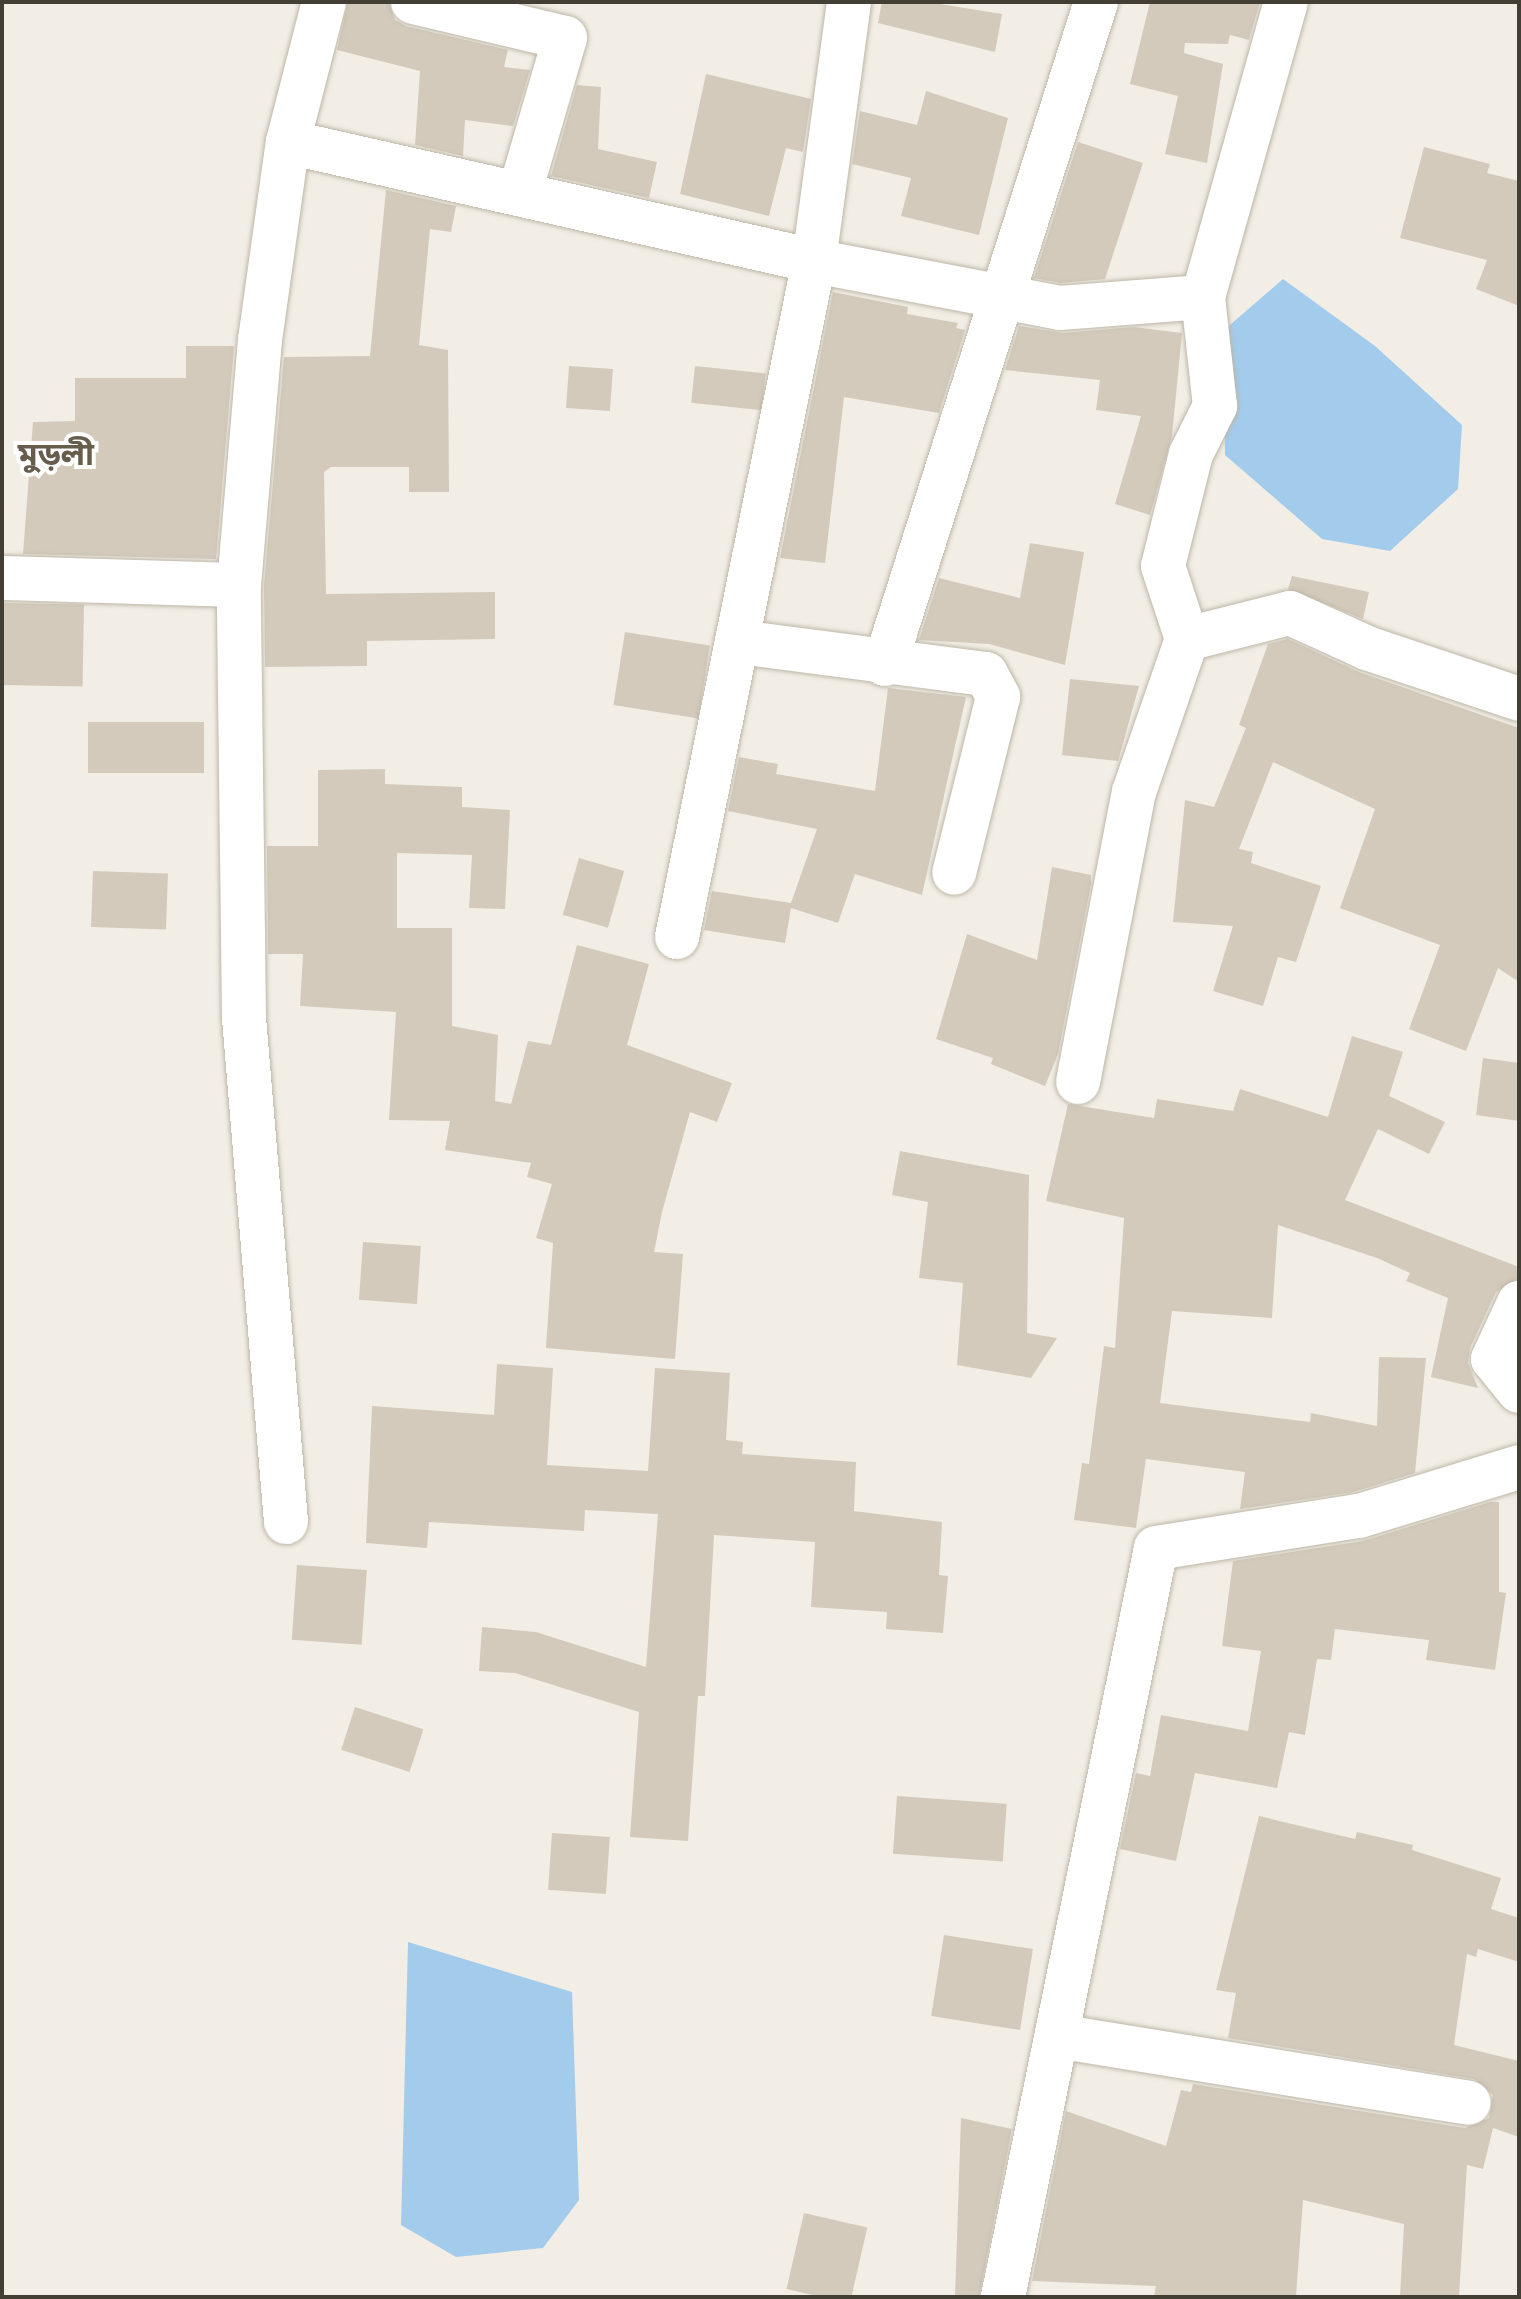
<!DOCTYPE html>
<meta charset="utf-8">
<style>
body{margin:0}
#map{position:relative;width:1521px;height:2299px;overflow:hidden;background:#f2eee5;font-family:Inter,"Noto Sans Bengali",sans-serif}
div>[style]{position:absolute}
.water>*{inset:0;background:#a3cbec}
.building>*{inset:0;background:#d3cabb;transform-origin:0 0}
.roads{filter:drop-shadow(0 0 2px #bdb6a8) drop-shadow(0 0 2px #bdb6a8)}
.minor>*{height:44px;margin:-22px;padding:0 22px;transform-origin:22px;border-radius:22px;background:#fff}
span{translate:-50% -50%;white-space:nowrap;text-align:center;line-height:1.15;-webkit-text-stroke:8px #fff;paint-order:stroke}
.district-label{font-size:32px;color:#665d4d;font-weight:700}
.frame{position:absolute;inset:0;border:4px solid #443f35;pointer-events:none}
</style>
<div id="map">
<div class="water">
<i style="clip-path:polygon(1283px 279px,1375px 346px,1462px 425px,1458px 489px,1390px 551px,1322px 539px,1225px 455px,1223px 331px)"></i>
<i style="clip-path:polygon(408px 1942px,572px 1992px,579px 2200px,543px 2248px,456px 2257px,401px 2225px)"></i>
</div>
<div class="building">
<i style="clip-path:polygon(348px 2px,389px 2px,395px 20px,406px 26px,508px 50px,504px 67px,530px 70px,513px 126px,465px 120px,463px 156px,415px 145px,420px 71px,337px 50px)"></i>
<i style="clip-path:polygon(882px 2px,928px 2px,1002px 14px,995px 52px,878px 23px)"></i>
<i style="clip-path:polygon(1150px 2px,1260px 2px,1249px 40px,1230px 35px,1228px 44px,1185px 43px,1184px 53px,1223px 64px,1207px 163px,1165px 154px,1178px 96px,1130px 84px)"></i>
<i style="clip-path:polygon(706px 74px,811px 99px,803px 152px,786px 148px,769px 216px,680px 194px)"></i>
<i style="clip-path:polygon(577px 85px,601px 87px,598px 149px,657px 162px,649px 198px,551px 176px)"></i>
<i style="clip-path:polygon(926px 91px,1008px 118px,979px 235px,901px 216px,911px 178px,852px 164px,860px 111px,917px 125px)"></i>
<i style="clip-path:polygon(1078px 142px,1143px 163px,1105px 279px,1061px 283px,1034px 278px)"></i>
<i style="clip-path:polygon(1424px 147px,1490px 164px,1487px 173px,1519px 181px,1519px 306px,1476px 289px,1487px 260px,1400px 238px)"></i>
<i style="clip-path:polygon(386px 190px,456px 206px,451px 232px,430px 229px,419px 345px,448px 350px,449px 492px,409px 492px,409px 467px,331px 467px,324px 472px,326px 594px,495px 592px,495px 639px,367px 641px,367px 666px,265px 667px,264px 586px,284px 357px,370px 356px)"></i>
<i style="clip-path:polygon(833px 292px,908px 307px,907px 314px,958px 323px,956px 328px,965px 330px,939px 413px,844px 397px,825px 563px,780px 558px)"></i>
<i style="clip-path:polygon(1019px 326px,1062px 333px,1134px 327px,1182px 333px,1172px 436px,1150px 515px,1115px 504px,1141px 416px,1096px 410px,1100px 380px,1005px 370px)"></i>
<i style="clip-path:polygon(186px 346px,234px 346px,216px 559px,23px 554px,33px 422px,75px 421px,75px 378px,186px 378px)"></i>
<i style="left:569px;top:366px;width:44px;height:42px;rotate:4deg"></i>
<i style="left:695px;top:366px;width:71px;height:37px;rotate:6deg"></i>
<i style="clip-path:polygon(1030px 543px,1084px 552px,1065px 665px,989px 644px,919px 640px,939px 578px,1020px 598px)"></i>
<i style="clip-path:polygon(1292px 576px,1369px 592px,1363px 619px,1288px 589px)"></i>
<i style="left:2px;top:603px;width:82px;height:82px;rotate:1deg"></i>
<i style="left:625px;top:632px;width:86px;height:74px;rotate:9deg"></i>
<i style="clip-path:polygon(1288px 639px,1359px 672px,1519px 728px,1519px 982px,1498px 968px,1466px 1051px,1409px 1029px,1440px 945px,1340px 908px,1375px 809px,1273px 762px,1239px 849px,1253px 852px,1251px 863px,1321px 886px,1296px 962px,1278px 957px,1263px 1006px,1213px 991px,1233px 926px,1173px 922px,1185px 800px,1214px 807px,1246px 728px,1239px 725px,1268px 644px)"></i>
<i style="clip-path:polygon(1070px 679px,1139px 686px,1118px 761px,1062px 755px)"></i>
<i style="clip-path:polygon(888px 688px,966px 697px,922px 895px,855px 874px,838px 923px,791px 908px,785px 943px,704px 930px,712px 891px,791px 903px,817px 829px,728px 811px,739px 757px,778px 764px,776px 774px,875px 791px)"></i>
<i style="left:204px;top:722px;width:51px;height:116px;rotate:90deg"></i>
<i style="clip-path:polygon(385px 769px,385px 784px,462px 787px,462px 807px,510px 810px,505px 909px,469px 908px,472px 855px,397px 853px,397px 928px,452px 928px,452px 1026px,498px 1035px,495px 1101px,511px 1104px,528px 1041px,551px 1045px,577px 945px,649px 964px,627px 1045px,732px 1083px,717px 1122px,690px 1112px,662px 1212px,654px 1252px,683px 1254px,675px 1359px,546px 1348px,553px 1243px,536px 1238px,552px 1184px,527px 1177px,531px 1163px,445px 1150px,450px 1121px,389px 1120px,396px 1012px,300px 1006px,303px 954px,268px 954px,267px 846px,318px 846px,318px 770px)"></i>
<i style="left:579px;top:858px;width:47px;height:59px;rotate:16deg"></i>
<i style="clip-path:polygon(1052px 867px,1091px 875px,1091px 884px,1058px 1054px,1045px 1086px,991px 1064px,993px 1058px,936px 1039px,967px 934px,1037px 960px)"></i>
<i style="left:93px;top:871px;width:75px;height:56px;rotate:2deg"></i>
<i style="clip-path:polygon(1352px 1036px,1403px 1052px,1389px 1096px,1445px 1122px,1429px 1154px,1378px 1129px,1345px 1200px,1519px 1267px,1519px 1278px,1496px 1292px,1470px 1348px,1468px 1363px,1478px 1388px,1431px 1377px,1448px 1298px,1406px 1281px,1410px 1273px,1377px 1258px,1278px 1225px,1272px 1318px,1172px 1311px,1160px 1403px,1310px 1422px,1311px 1413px,1377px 1426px,1379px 1357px,1426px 1358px,1415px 1473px,1353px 1492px,1240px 1509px,1245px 1472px,1146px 1459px,1136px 1528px,1074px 1520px,1082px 1463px,1089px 1464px,1104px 1346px,1115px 1348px,1124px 1218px,1046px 1201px,1068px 1104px,1154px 1118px,1157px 1099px,1233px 1111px,1240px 1089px,1328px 1117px)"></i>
<i style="clip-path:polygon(1483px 1058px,1519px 1063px,1519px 1121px,1476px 1115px)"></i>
<i style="clip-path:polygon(900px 1151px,1029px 1175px,1027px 1333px,1057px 1338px,1031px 1378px,957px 1365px,963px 1283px,919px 1278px,928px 1202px,892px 1195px)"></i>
<i style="left:363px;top:1242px;width:58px;height:58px;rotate:4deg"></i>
<i style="clip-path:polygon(497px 1364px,553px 1368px,547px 1465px,648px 1471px,655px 1368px,730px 1373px,726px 1440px,743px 1442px,742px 1454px,856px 1462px,854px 1511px,942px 1522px,939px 1575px,948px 1576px,943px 1633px,886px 1629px,887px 1612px,811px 1607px,815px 1542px,714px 1535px,705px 1696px,698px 1696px,688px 1841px,630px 1837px,639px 1712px,515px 1673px,479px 1671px,482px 1627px,536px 1632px,646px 1667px,658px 1514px,585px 1510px,584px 1531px,429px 1522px,427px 1548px,366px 1543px,372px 1406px,494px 1415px)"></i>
<i style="clip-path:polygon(1490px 1502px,1499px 1502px,1499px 1592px,1506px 1593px,1495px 1670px,1426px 1660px,1429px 1640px,1335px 1629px,1331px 1660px,1317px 1659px,1305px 1735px,1289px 1732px,1277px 1788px,1195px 1773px,1176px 1861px,1120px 1849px,1136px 1773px,1150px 1776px,1161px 1715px,1248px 1731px,1261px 1651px,1222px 1646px,1233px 1561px,1363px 1541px)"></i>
<i style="left:297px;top:1565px;width:70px;height:75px;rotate:4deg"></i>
<i style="left:355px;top:1707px;width:72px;height:45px;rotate:18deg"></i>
<i style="left:897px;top:1796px;width:110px;height:58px;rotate:4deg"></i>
<i style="clip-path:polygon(1259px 1816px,1355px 1839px,1357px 1832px,1413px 1845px,1412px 1850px,1501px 1878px,1491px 1909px,1519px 1918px,1519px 1962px,1478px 1949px,1476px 1957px,1467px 1954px,1454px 2045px,1519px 2061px,1519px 2137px,1493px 2128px,1483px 2169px,1467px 2165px,1459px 2297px,1400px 2297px,1404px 2224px,1303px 2200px,1296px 2297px,1154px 2297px,1156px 2286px,1032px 2281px,1066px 2111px,1166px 2146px,1181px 2090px,1191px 2092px,1193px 2084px,1465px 2128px,1489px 2118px,1493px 2095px,1474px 2079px,1228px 2038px,1236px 1993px,1216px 1990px)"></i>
<i style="left:552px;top:1833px;width:58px;height:57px;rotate:4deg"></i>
<i style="left:944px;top:1935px;width:90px;height:82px;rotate:9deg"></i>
<i style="clip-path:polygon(961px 2118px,1012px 2129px,979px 2297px,955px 2297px)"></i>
<i style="left:804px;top:2213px;width:65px;height:78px;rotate:13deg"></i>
</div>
<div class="roads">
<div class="minor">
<i style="left:413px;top:2px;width:156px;rotate:13.3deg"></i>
<i style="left:565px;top:38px;width:160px;rotate:106.3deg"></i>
<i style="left:288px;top:142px;width:539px;rotate:12.75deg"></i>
<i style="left:814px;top:261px;width:250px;rotate:10.8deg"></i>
<i style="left:1060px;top:308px;width:143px;rotate:-4.4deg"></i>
<i style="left:1203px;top:297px;width:306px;rotate:-74.3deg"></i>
<i style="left:2px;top:578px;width:237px;rotate:1.7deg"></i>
<i style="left:1187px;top:639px;width:106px;rotate:-14.2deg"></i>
<i style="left:1290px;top:613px;width:85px;rotate:24.4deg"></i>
<i style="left:1367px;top:648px;width:160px;rotate:18.5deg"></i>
<i style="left:739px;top:642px;width:249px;rotate:7.4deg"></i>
<i style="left:986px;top:674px;width:26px;rotate:62deg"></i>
<i style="left:998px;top:697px;width:181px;rotate:104deg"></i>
<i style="left:885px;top:664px;width:695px;rotate:-72.32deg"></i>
<i style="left:677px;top:937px;width:690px;rotate:-78.54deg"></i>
<i style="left:814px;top:261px;width:261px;rotate:-82.3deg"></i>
<i style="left:1078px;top:1082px;width:295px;rotate:-79.1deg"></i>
<i style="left:1134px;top:792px;width:162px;rotate:-70.9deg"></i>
<i style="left:1187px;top:639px;width:77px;rotate:-108.2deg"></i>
<i style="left:1163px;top:566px;width:115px;rotate:-76deg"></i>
<i style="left:1191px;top:454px;width:54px;rotate:-63.4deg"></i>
<i style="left:1215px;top:406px;width:110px;rotate:-96.3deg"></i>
<i style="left:1519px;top:1303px;width:62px;rotate:114.9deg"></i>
<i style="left:1493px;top:1359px;width:41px;rotate:50.9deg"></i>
<i style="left:286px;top:1522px;width:506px;rotate:-94.76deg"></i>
<i style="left:244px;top:1018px;width:433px;rotate:-90.7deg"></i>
<i style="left:239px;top:585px;width:246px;rotate:-85.1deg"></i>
<i style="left:260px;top:340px;width:200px;rotate:-82deg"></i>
<i style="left:288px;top:142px;width:145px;rotate:-75.6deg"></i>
<i style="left:1057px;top:2036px;width:417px;rotate:9.2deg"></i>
<i style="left:1003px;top:2297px;width:764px;rotate:-78.45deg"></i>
<i style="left:1156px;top:1548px;width:206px;rotate:-9deg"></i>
<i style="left:1359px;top:1516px;width:167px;rotate:-17deg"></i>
</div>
</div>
<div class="district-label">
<span style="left:56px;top:454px">মুড়লী</span>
</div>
<div class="frame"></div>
</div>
